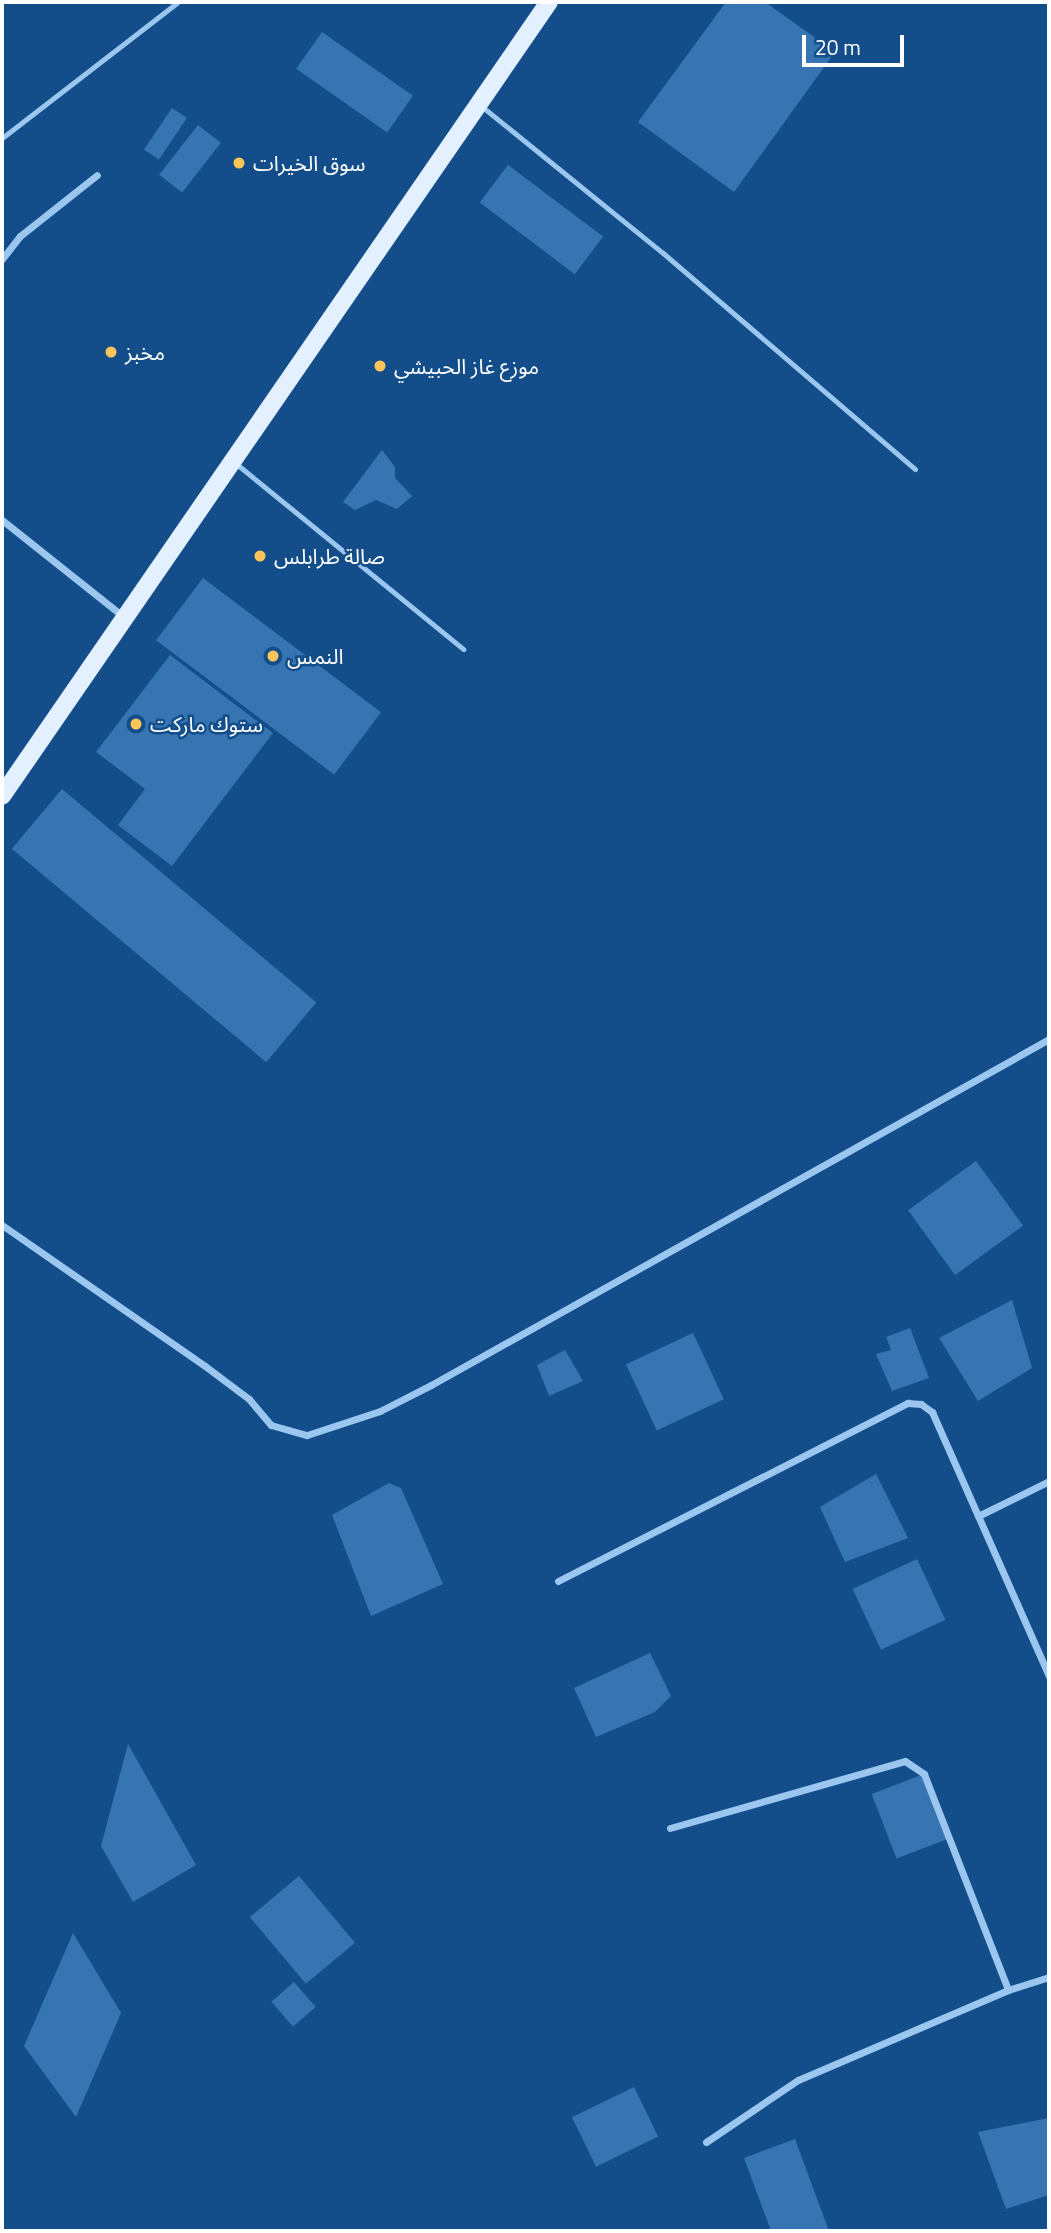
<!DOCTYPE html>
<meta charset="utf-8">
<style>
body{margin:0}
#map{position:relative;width:1051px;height:2233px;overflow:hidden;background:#134e8b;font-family:"Titillium Web","Noto Sans Arabic",sans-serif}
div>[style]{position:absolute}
.building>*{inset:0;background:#3675b2;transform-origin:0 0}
.lane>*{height:5px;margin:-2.5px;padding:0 2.5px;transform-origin:2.5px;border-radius:2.5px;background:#9ac6f0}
.street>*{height:7px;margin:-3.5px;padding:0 3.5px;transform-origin:3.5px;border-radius:3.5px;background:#9ac6f0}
.primary>*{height:18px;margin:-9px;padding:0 9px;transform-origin:9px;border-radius:9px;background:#e3f0ff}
.dots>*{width:19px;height:19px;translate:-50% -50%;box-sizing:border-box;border:4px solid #134e8b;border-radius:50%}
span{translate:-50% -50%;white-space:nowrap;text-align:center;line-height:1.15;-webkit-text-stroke:5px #134e8b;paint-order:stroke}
.poi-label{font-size:21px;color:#fff}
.left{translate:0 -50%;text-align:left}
.frame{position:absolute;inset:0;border:4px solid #fff;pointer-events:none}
.scale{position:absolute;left:802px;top:35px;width:102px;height:32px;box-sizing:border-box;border:4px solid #fff;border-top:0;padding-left:9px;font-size:21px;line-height:24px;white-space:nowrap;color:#fff;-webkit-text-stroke:5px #134e8b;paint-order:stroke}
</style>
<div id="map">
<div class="building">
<i style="clip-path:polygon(726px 2px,765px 2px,835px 52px,734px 192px,638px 122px)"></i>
<i style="left:322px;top:32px;width:111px;height:45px;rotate:35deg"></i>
<i style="left:172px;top:108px;width:18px;height:50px;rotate:34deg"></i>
<i style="left:198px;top:125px;width:29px;height:63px;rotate:38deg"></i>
<i style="left:508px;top:165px;width:119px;height:47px;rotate:37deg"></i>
<i style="clip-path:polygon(382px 450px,395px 467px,395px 478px,412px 496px,397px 509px,376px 500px,355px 510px,343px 502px)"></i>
<i style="left:203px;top:578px;width:223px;height:78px;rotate:37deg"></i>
<i style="clip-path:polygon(170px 655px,273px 733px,172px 866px,118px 825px,145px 789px,96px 752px)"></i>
<i style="left:62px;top:789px;width:332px;height:78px;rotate:40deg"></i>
<i style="left:976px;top:1161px;width:80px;height:84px;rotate:54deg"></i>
<i style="clip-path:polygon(1012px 1300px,1032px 1368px,978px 1401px,939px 1338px)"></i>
<i style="clip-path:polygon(910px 1328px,929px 1378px,892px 1391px,876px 1354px,891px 1350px,886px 1337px)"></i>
<i style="left:693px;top:1333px;width:73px;height:74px;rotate:65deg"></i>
<i style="clip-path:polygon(565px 1350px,583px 1381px,549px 1396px,537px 1365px)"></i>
<i style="clip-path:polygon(876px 1474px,908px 1538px,845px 1562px,820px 1507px)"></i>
<i style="clip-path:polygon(389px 1483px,401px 1488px,443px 1584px,371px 1616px,332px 1515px)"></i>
<i style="left:917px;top:1559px;width:67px;height:71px;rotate:65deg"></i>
<i style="clip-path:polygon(650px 1653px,671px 1696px,655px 1712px,596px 1737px,574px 1688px)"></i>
<i style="clip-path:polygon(128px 1744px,196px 1865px,133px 1902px,101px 1846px)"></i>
<i style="left:924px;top:1774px;width:69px;height:56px;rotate:69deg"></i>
<i style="left:299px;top:1876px;width:87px;height:64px;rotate:50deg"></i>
<i style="clip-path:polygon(73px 1933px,121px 2013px,76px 2117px,24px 2046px)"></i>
<i style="left:294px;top:1982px;width:33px;height:30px;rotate:49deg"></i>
<i style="left:634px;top:2087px;width:55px;height:69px;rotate:64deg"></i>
<i style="clip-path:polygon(1049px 2118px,1049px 2195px,1006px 2209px,978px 2132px)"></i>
<i style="clip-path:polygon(795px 2139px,829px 2231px,771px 2231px,744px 2158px)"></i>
</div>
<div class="lane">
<i style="left:480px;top:105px;width:235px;rotate:39deg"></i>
<i style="left:663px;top:253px;width:332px;rotate:40.6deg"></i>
<i style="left:2px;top:138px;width:222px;rotate:-37.7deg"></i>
<i style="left:234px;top:462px;width:296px;rotate:39.2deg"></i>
</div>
<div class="street">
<i style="left:2px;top:259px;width:29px;rotate:-52deg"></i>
<i style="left:20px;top:236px;width:98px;rotate:-38.4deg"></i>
<i style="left:2px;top:520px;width:157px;rotate:38.5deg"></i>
<i style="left:2px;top:1225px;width:247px;rotate:34.8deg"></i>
<i style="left:205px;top:1366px;width:55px;rotate:36.9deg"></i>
<i style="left:249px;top:1399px;width:34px;rotate:50deg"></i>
<i style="left:271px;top:1425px;width:37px;rotate:16deg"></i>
<i style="left:307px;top:1435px;width:77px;rotate:-18.2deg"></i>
<i style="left:380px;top:1411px;width:57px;rotate:-27deg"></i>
<i style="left:431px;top:1385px;width:708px;rotate:-29.24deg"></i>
<i style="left:978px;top:1516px;width:79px;rotate:-26.2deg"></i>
<i style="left:558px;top:1581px;width:393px;rotate:-27deg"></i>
<i style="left:908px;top:1403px;width:13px;rotate:4deg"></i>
<i style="left:921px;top:1404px;width:14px;rotate:36deg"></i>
<i style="left:932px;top:1412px;width:289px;rotate:66.1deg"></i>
<i style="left:670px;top:1828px;width:244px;rotate:-15.9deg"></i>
<i style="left:905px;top:1761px;width:23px;rotate:34deg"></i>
<i style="left:924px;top:1774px;width:232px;rotate:68.7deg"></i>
<i style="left:706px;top:2142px;width:111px;rotate:-34deg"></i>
<i style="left:798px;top:2080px;width:228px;rotate:-23.2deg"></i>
<i style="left:1008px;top:1990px;width:43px;rotate:-17.6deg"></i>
</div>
<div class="primary">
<i style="left:2px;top:796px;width:964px;rotate:-55.44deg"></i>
</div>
<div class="dots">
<i style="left:239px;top:163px;background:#ffc559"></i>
<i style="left:111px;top:352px;background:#ffc559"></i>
<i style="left:380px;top:366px;background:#ffc559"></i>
<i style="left:260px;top:556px;background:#ffc559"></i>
<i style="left:273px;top:656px;background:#ffc559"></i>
<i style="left:136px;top:724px;background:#ffc559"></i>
</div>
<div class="poi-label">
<span class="left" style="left:253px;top:163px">سوق الخيرات</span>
<span class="left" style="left:125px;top:352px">مخبز</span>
<span class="left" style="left:394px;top:366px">موزع غاز الحبيشي</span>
<span class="left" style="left:274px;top:556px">صالة طرابلس</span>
<span class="left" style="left:287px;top:656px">النمس</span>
<span class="left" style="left:150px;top:724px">ستوك ماركت</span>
</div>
<div class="frame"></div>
<div class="scale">20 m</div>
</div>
